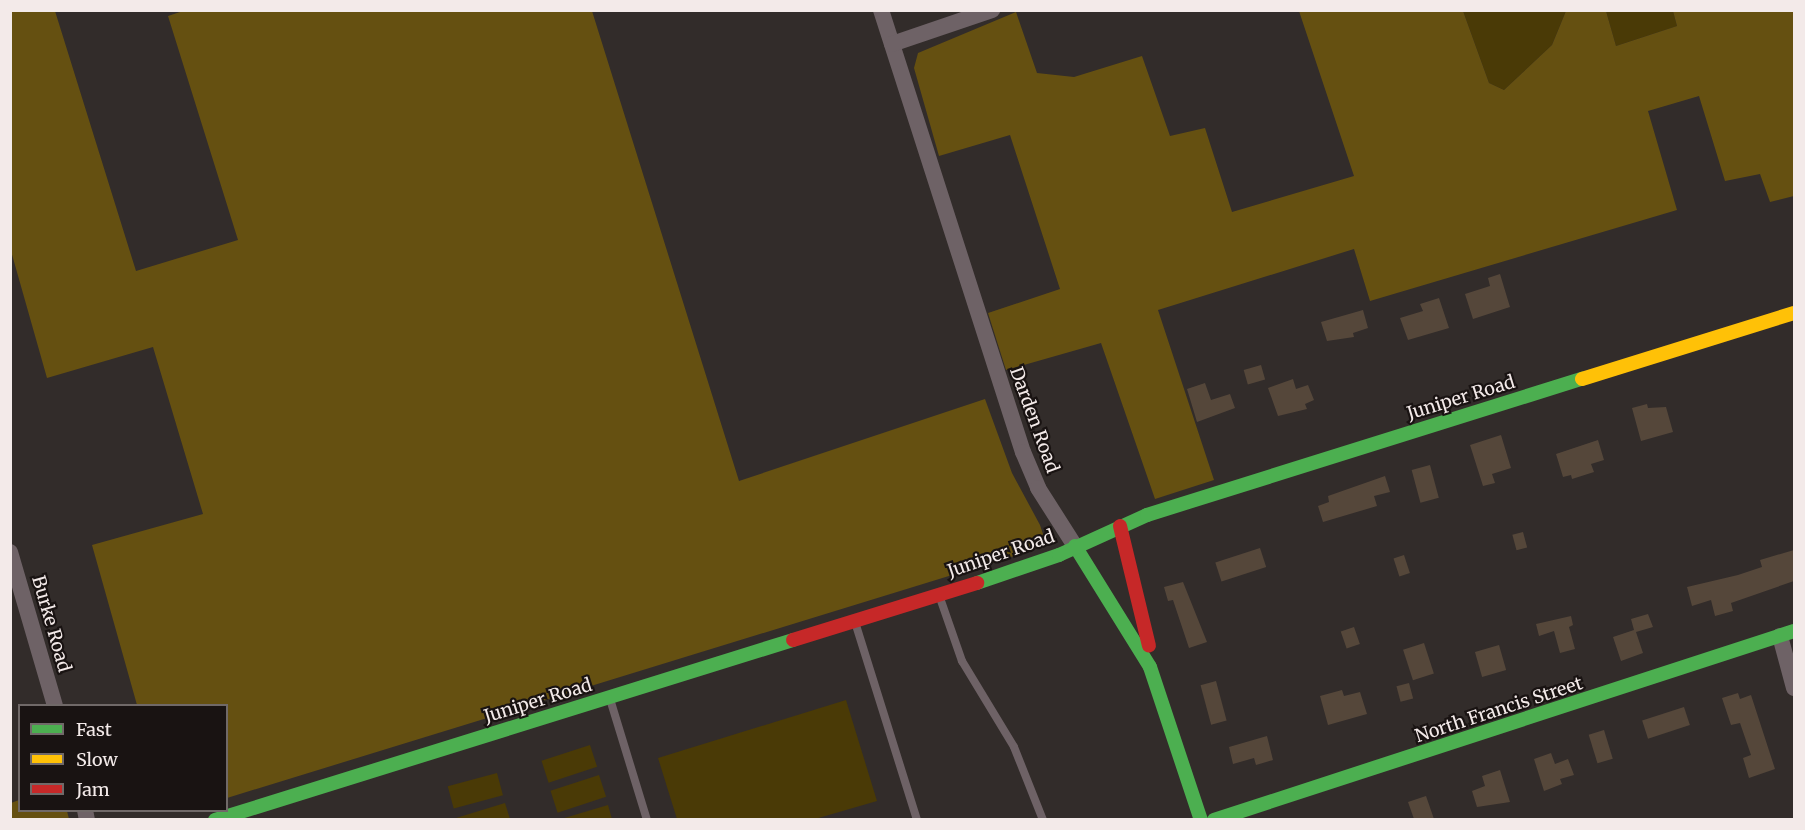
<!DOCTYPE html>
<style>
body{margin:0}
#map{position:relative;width:1805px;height:830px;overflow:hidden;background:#322c2a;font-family:Merriweather,serif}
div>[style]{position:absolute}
.green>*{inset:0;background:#4a3a06;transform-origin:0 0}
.forest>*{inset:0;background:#655011}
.building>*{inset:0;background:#55473a;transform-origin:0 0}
.lane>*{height:8px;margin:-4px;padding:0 4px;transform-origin:4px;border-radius:4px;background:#6e6266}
.street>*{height:16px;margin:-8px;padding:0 8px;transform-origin:8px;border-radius:8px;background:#6e6266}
.fast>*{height:14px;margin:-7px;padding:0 7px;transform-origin:7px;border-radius:7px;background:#4caf50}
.slow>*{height:14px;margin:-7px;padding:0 7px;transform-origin:7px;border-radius:7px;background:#ffc107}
.jam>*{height:14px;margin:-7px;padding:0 7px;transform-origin:7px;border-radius:7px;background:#c62828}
span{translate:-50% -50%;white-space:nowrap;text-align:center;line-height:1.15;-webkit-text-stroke:4.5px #191312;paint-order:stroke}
.street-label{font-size:18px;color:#f3eae9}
.frame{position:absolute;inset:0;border:12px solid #f3eae9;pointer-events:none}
.legend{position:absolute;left:18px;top:704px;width:210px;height:108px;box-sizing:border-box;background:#191312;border:2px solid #706968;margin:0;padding:8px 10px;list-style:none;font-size:18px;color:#f3eae9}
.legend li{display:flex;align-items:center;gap:12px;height:30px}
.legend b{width:30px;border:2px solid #706968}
</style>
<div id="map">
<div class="green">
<i style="clip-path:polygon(1463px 11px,1566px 11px,1552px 45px,1504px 90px,1489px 83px)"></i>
<i style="clip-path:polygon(1606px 11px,1673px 11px,1677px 26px,1616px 46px)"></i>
<i style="clip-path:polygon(846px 700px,877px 801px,815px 819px,677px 819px,658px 758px)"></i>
<i style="left:590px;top:745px;width:23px;height:51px;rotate:72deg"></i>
<i style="left:497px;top:773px;width:23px;height:51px;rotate:75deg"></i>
<i style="left:599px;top:775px;width:23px;height:51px;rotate:72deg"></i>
<i style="clip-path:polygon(505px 803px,510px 819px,457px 819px,456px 818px)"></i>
<i style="clip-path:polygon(608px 805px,612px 819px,561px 819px)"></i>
</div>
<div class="forest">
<i style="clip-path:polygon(186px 10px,592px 11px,739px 481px,985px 399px,1012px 473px,1040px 525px,1043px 534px,1040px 544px,1027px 552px,227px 798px,226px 706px,137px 705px,92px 545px,203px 514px,153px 347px,47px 378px,11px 251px,11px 11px,55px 11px,136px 271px,238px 240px,168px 16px)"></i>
<i style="clip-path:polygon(1299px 11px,1463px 11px,1489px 83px,1504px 90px,1552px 45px,1566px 11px,1606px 11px,1616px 46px,1677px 26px,1673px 11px,1794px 11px,1794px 196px,1770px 202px,1760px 174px,1725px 181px,1699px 96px,1648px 111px,1677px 210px,1370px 301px,1354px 249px,1158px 310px,1214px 480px,1155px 499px,1101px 343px,1006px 370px,988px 313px,1060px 289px,1010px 135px,939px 156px,914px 68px,918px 53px,1016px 12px,1037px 73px,1074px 77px,1142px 56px,1170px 136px,1205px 128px,1232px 212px,1354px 176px)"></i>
<i style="clip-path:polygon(19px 800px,20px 810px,67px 811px,69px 819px,11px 819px,11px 803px)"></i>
</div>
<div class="building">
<i style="clip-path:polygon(1500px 274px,1510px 307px,1473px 319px,1465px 294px,1490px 286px,1488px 278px)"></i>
<i style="clip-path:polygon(1439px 298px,1449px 328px,1408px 340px,1400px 318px,1423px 311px,1420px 304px)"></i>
<i style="clip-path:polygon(1363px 310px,1368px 328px,1353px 333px,1354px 337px,1327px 341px,1321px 322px)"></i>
<i style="left:1261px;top:365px;width:15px;height:18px;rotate:74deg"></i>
<i style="clip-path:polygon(1293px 379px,1296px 389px,1308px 385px,1314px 400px,1305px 404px,1307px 409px,1278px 416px,1268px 388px)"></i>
<i style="clip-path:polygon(1205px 383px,1211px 400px,1230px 394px,1235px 408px,1197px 422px,1187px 389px)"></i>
<i style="clip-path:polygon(1647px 404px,1648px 408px,1666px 407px,1673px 432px,1641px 441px,1632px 408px)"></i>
<i style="clip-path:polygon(1501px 435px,1511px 468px,1492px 474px,1495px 483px,1483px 486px,1470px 445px)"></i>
<i style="clip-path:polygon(1598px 440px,1604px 460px,1591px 464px,1594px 472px,1572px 479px,1571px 475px,1563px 477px,1556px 454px)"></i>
<i style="left:1430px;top:465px;width:34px;height:19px;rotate:75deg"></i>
<i style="clip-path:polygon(1385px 476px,1390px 492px,1374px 496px,1377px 506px,1323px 522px,1318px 506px,1329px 502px,1328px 496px)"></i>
<i style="left:1523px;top:532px;width:16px;height:11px;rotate:75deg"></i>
<i style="left:1260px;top:548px;width:20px;height:47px;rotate:72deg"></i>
<i style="clip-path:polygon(1794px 550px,1794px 581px,1731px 603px,1733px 611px,1715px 616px,1711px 600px,1692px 606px,1687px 587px,1738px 575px,1762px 567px,1760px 560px)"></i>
<i style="left:1404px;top:555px;width:19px;height:11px;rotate:72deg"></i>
<i style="clip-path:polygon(1183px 582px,1207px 642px,1189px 648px,1173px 600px,1168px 601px,1164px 587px)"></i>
<i style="clip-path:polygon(1648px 614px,1653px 627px,1636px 632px,1643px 653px,1621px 661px,1613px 637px,1634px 630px,1631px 619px)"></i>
<i style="clip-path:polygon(1571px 616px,1573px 625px,1569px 627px,1575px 649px,1560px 653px,1554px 631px,1539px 636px,1536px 624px)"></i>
<i style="left:1354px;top:627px;width:18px;height:14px;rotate:71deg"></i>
<i style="left:1424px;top:643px;width:32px;height:22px;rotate:72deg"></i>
<i style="left:1499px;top:645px;width:26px;height:25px;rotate:74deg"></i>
<i style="left:1216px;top:681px;width:41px;height:16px;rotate:75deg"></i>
<i style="left:1409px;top:683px;width:16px;height:13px;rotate:75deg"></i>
<i style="clip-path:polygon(1342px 690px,1344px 696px,1360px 692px,1367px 714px,1328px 725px,1320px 696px)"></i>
<i style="clip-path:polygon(1738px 693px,1740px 699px,1751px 695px,1775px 769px,1749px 778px,1743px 758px,1751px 755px,1740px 723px,1731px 725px,1722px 698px)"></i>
<i style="left:1684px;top:707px;width:19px;height:44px;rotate:72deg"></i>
<i style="left:1604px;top:730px;width:30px;height:16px;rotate:73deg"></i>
<i style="clip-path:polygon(1267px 736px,1273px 760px,1256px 765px,1254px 758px,1233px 764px,1229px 747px)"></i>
<i style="clip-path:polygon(1551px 753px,1555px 764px,1568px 759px,1574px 775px,1560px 779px,1562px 784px,1544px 791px,1534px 759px)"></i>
<i style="clip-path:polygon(1500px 770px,1510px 802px,1477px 807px,1472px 791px,1485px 786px,1482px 776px)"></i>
<i style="clip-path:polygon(1426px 796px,1434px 819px,1414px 819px,1408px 802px)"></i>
</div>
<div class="lane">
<i style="left:939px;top:595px;width:70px;rotate:70.8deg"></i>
<i style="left:962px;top:661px;width:100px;rotate:58.8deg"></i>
<i style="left:1014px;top:747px;width:79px;rotate:68.3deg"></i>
<i style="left:855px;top:622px;width:207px;rotate:72.6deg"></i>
<i style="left:610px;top:699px;width:127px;rotate:73deg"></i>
</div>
<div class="street">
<i style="left:881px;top:10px;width:464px;rotate:72.2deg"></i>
<i style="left:1023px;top:452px;width:39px;rotate:67deg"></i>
<i style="left:1038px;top:488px;width:69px;rotate:57.5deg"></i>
<i style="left:892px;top:44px;width:106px;rotate:-18.8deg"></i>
<i style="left:10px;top:552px;width:160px;rotate:73.7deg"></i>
<i style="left:1780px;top:636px;width:54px;rotate:74.9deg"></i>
<i style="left:85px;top:810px;width:10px;rotate:79deg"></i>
</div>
<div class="fast">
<i style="left:1075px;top:546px;width:142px;rotate:58.2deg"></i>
<i style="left:1150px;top:667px;width:161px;rotate:71.6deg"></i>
<i style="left:977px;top:583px;width:87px;rotate:-18.9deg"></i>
<i style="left:1059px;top:555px;width:97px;rotate:-24.4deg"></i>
<i style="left:1147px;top:515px;width:456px;rotate:-17.4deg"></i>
<i style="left:215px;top:820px;width:605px;rotate:-17.3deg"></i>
<i style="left:1214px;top:820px;width:610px;rotate:-18.05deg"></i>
</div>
<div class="slow">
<i style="left:1582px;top:379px;width:222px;rotate:-17.3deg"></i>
</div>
<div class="jam">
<i style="left:1120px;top:526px;width:123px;rotate:76.4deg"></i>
<i style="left:793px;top:640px;width:193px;rotate:-17.2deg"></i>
</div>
<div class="street-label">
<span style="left:1461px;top:398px;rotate:-17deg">Juniper Road</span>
<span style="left:1034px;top:420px;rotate:70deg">Darden Road</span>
<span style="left:1001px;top:554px;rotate:-19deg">Juniper Road</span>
<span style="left:51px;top:624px;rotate:74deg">Burke Road</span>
<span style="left:538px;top:701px;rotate:-17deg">Juniper Road</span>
<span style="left:1499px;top:710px;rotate:-18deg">North Francis Street</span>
</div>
<div class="frame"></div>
<ul class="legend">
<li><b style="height:8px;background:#4caf50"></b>Fast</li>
<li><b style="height:8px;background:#ffc107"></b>Slow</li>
<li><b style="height:8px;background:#c62828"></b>Jam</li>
</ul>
</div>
